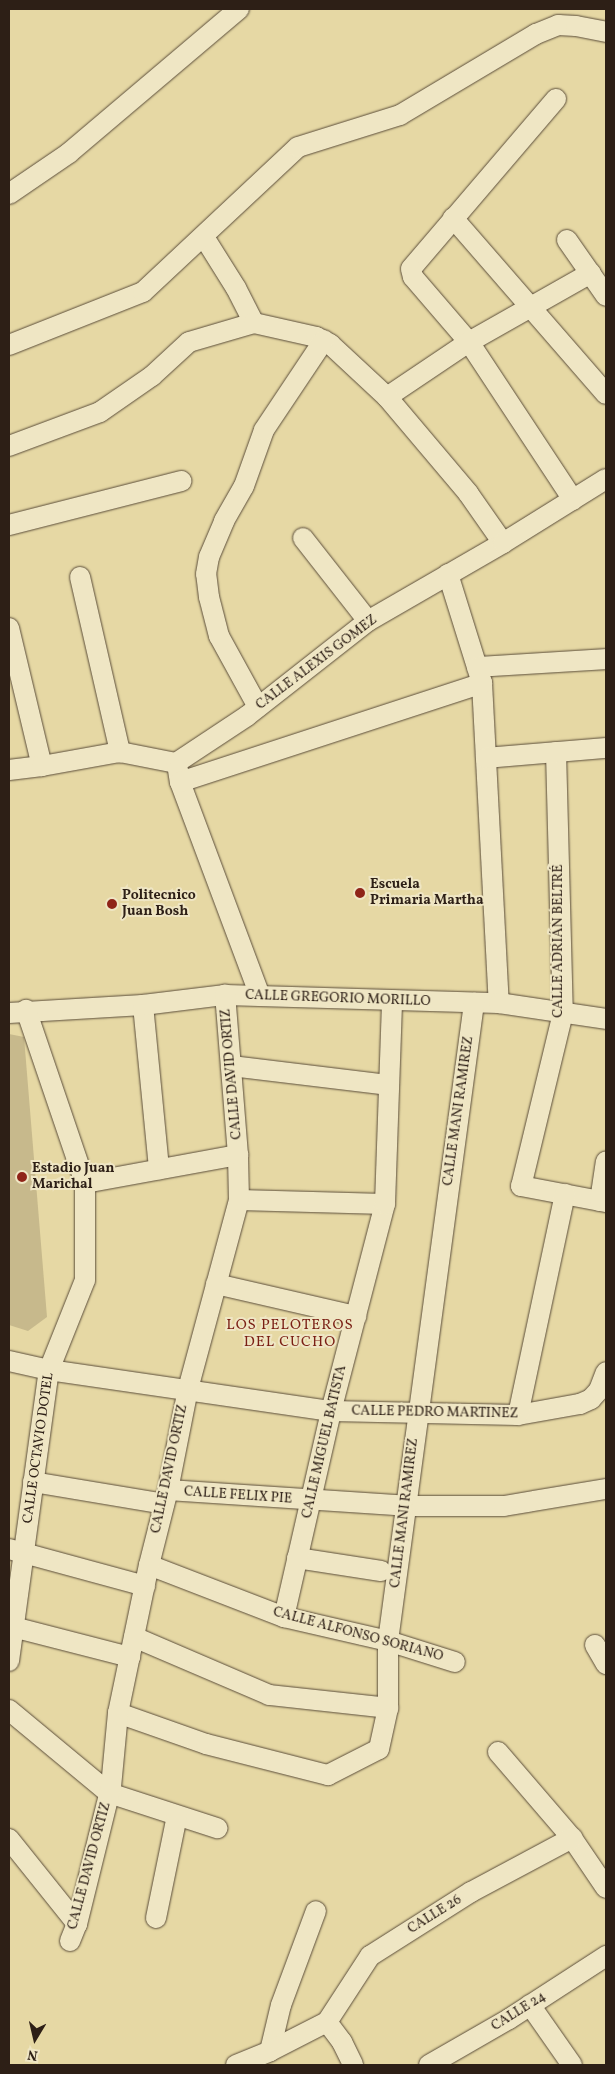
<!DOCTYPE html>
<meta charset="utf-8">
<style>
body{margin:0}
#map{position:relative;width:615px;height:2074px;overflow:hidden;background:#e6d8a4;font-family:Vollkorn,serif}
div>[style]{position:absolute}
.green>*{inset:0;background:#c7b98c}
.roads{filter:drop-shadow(0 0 1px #5b4d3a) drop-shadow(0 0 1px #5b4d3a)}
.minor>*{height:20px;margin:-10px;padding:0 10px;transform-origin:10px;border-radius:10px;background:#efe6c4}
.dots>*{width:14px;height:14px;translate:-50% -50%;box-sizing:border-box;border:2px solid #efe6c4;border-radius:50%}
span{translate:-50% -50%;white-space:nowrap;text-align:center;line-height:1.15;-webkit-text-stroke:4px #efe6c4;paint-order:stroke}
.street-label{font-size:14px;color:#2d1f16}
.poi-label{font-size:14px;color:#2d1f16;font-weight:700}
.left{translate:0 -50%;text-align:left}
.neighbourhood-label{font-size:15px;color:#7a1f14;letter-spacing:1px}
.frame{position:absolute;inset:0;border:10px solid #2d1f16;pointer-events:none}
.north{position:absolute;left:10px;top:2014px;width:50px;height:50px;-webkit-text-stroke:4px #efe6c4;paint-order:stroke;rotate:189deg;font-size:14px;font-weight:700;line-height:20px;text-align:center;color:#2d1f16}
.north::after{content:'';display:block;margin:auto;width:18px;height:22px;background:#2d1f16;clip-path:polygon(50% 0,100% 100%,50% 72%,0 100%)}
</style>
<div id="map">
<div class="green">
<i style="clip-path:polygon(9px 1034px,24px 1037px,47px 1317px,28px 1331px,9px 1325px)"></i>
</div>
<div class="roads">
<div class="minor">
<i style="left:556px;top:99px;width:223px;rotate:130.5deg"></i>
<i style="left:411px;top:269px;width:8px;rotate:76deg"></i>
<i style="left:413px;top:277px;width:86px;rotate:49.3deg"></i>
<i style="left:469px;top:342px;width:189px;rotate:56.6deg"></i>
<i style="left:9px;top:194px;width:73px;rotate:-34.3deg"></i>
<i style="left:69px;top:153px;width:223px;rotate:-40.3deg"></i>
<i style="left:453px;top:218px;width:233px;rotate:49deg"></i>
<i style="left:204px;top:237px;width:60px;rotate:57.9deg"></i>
<i style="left:236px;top:288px;width:39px;rotate:63deg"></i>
<i style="left:567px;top:240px;width:68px;rotate:55.1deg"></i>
<i style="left:9px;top:345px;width:144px;rotate:-21.6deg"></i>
<i style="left:143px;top:292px;width:212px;rotate:-43.1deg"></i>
<i style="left:298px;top:147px;width:107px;rotate:-17.4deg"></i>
<i style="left:400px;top:115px;width:158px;rotate:-30.8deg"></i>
<i style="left:536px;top:34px;width:24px;rotate:-22deg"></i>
<i style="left:558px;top:25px;width:18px;rotate:3deg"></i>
<i style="left:576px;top:26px;width:31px;rotate:11deg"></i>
<i style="left:387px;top:397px;width:99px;rotate:-33.9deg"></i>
<i style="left:469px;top:342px;width:140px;rotate:-29.5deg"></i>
<i style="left:9px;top:446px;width:97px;rotate:-20.5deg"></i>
<i style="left:100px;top:412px;width:63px;rotate:-34.7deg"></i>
<i style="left:152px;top:376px;width:50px;rotate:-42.6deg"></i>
<i style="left:189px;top:342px;width:68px;rotate:-16.3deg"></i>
<i style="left:254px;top:323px;width:64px;rotate:12.7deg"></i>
<i style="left:316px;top:337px;width:16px;rotate:27deg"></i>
<i style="left:330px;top:344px;width:78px;rotate:42.9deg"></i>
<i style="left:387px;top:397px;width:126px;rotate:49.8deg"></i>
<i style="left:468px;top:493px;width:61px;rotate:55deg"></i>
<i style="left:9px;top:525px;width:178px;rotate:-14.3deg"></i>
<i style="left:303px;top:538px;width:105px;rotate:51.9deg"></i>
<i style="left:448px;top:574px;width:114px;rotate:72.7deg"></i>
<i style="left:482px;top:683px;width:320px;rotate:87deg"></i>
<i style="left:80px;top:577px;width:180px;rotate:77.1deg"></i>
<i style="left:9px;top:628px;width:142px;rotate:76.6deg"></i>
<i style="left:477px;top:667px;width:129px;rotate:-3.5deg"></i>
<i style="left:258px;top:707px;width:81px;rotate:-118.8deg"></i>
<i style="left:219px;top:636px;width:40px;rotate:-104.4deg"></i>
<i style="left:209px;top:597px;width:23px;rotate:-97deg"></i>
<i style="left:206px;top:574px;width:17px;rotate:-80deg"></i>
<i style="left:209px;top:557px;width:39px;rotate:-67deg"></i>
<i style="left:224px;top:521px;width:40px;rotate:-60.3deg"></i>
<i style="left:244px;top:486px;width:59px;rotate:-70.3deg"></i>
<i style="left:264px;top:430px;width:108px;rotate:-56.3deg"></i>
<i style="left:556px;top:752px;width:261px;rotate:88.5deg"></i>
<i style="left:563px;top:1013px;width:178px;rotate:103.6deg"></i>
<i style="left:521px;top:1186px;width:86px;rotate:10.7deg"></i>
<i style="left:486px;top:758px;width:120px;rotate:-4.8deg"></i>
<i style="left:9px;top:770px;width:33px;rotate:-7deg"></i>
<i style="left:42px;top:766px;width:79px;rotate:-10.2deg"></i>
<i style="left:120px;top:752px;width:57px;rotate:11.1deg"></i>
<i style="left:176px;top:763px;width:85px;rotate:-33.5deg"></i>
<i style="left:247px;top:716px;width:154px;rotate:-38.1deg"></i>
<i style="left:368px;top:621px;width:156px;rotate:-30deg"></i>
<i style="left:503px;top:543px;width:121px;rotate:-31.9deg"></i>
<i style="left:178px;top:770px;width:12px;rotate:81deg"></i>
<i style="left:180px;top:782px;width:228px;rotate:69.5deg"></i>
<i style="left:180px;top:782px;width:318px;rotate:-18.1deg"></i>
<i style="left:143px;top:1005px;width:165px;rotate:84.4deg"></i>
<i style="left:9px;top:1013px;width:134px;rotate:-3.4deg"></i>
<i style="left:143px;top:1005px;width:83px;rotate:-7deg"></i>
<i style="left:225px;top:995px;width:274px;rotate:1.7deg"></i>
<i style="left:499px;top:1003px;width:108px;rotate:8.5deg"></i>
<i style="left:231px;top:1066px;width:158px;rotate:6.9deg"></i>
<i style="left:85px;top:1183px;width:156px;rotate:-10.4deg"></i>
<i style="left:239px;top:1200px;width:146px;rotate:1.6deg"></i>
<i style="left:600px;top:1201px;width:40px;rotate:-81.5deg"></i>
<i style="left:216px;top:1284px;width:144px;rotate:12.9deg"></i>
<i style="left:9px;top:1361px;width:41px;rotate:12.7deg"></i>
<i style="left:49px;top:1370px;width:285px;rotate:8.3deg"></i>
<i style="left:331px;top:1411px;width:187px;rotate:1.2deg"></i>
<i style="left:518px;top:1415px;width:63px;rotate:-10.1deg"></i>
<i style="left:580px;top:1404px;width:12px;rotate:-24deg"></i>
<i style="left:591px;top:1399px;width:12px;rotate:-48deg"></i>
<i style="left:599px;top:1390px;width:19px;rotate:-69deg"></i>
<i style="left:518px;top:1415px;width:226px;rotate:-78deg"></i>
<i style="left:33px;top:1482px;width:133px;rotate:9.5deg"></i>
<i style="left:168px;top:1490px;width:239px;rotate:3.8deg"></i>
<i style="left:406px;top:1506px;width:98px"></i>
<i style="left:504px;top:1506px;width:103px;rotate:-9.5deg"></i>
<i style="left:9px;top:1549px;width:141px;rotate:15.2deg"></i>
<i style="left:297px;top:1558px;width:85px;rotate:8.8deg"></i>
<i style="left:149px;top:1565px;width:145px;rotate:21.1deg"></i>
<i style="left:284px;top:1617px;width:107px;rotate:13deg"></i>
<i style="left:388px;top:1641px;width:70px;rotate:17.4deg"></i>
<i style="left:284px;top:1617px;width:211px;rotate:-77.1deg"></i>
<i style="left:331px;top:1411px;width:214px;rotate:-75.4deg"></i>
<i style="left:385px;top:1204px;width:204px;rotate:-88deg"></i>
<i style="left:13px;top:1627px;width:121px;rotate:14.4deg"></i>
<i style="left:134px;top:1637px;width:147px;rotate:23.2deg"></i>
<i style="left:269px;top:1695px;width:120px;rotate:6.2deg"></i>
<i style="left:595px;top:1645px;width:22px;rotate:60deg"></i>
<i style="left:9px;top:1661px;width:294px;rotate:-82.2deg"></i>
<i style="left:49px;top:1370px;width:97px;rotate:-68.2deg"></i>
<i style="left:85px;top:1280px;width:97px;rotate:-90deg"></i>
<i style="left:85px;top:1183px;width:183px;rotate:-108.8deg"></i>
<i style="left:9px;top:1710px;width:130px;rotate:39.7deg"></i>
<i style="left:109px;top:1793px;width:114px;rotate:18deg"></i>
<i style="left:118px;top:1713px;width:93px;rotate:19.4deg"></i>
<i style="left:206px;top:1744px;width:126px;rotate:14.3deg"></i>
<i style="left:328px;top:1775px;width:57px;rotate:-27deg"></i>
<i style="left:379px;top:1749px;width:42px;rotate:-77.6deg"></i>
<i style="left:388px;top:1708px;width:67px;rotate:-90deg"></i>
<i style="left:388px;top:1641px;width:644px;rotate:-82.32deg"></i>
<i style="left:498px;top:1752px;width:113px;rotate:49.3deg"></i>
<i style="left:572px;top:1838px;width:60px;rotate:55.8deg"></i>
<i style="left:9px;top:1839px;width:109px;rotate:51.3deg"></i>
<i style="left:156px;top:1918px;width:104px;rotate:-78.4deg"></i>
<i style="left:70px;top:1941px;width:18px;rotate:-68deg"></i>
<i style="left:77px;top:1924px;width:141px;rotate:-76.1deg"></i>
<i style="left:111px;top:1787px;width:74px;rotate:-84.6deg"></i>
<i style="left:118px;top:1713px;width:151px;rotate:-78.2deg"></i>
<i style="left:149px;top:1565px;width:77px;rotate:-75.8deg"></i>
<i style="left:168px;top:1490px;width:103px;rotate:-78.8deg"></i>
<i style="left:188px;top:1389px;width:196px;rotate:-74.9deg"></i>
<i style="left:239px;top:1200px;width:45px;rotate:-91.3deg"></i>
<i style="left:238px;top:1155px;width:161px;rotate:-94.6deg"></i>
<i style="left:530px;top:2005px;width:73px;rotate:55deg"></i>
<i style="left:327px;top:2022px;width:79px;rotate:-56.9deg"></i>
<i style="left:370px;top:1956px;width:120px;rotate:-32.4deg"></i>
<i style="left:471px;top:1892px;width:115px;rotate:-28.1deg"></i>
<i style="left:327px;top:2022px;width:25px;rotate:53deg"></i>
<i style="left:342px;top:2042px;width:25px;rotate:64deg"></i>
<i style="left:270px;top:2051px;width:47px;rotate:-76.6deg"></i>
<i style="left:281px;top:2005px;width:100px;rotate:-69.6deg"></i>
<i style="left:236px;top:2065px;width:37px;rotate:-22deg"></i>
<i style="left:270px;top:2051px;width:64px;rotate:-27deg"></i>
<i style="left:429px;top:2065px;width:92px;rotate:-29.9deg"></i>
<i style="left:509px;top:2019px;width:116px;rotate:-33deg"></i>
</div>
</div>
<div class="dots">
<i style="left:360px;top:893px;background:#8f2418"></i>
<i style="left:112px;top:904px;background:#8f2418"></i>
<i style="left:22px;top:1177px;background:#8f2418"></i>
</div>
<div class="street-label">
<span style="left:317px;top:663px;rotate:-37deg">CALLE ALEXIS GOMEZ</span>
<span style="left:559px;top:941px;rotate:-90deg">CALLE ADRIÁN BELTRÉ</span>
<span style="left:338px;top:999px;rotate:2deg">CALLE GREGORIO MORILLO</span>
<span style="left:232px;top:1074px;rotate:-95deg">CALLE DAVID ORTIZ</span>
<span style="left:459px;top:1111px;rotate:-82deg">CALLE MANI RAMIREZ</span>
<span style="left:435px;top:1413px;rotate:1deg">CALLE PEDRO MARTINEZ</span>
<span style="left:325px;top:1442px;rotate:-77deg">CALLE MIGUEL BATISTA</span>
<span style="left:39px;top:1448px;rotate:-82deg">CALLE OCTAVIO DOTEL</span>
<span style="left:170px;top:1469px;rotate:-78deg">CALLE DAVID ORTIZ</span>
<span style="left:238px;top:1496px;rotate:4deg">CALLE FELIX PIE</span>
<span style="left:405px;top:1513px;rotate:-83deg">CALLE MANI RAMIREZ</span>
<span style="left:358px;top:1635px;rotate:15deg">CALLE ALFONSO SORIANO</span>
<span style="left:90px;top:1866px;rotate:-75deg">CALLE DAVID ORTIZ</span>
<span style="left:435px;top:1915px;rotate:-32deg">CALLE 26</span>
<span style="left:519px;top:2012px;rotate:-32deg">CALLE 24</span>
</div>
<div class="poi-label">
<span class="left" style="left:370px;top:893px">Escuela<br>Primaria Martha</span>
<span class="left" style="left:122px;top:904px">Politecnico<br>Juan Bosh</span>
<span class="left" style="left:32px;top:1177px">Estadio Juan<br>Marichal</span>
</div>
<div class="neighbourhood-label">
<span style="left:290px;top:1334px">LOS PELOTEROS<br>DEL CUCHO</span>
</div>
<div class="frame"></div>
<div class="north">N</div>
</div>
